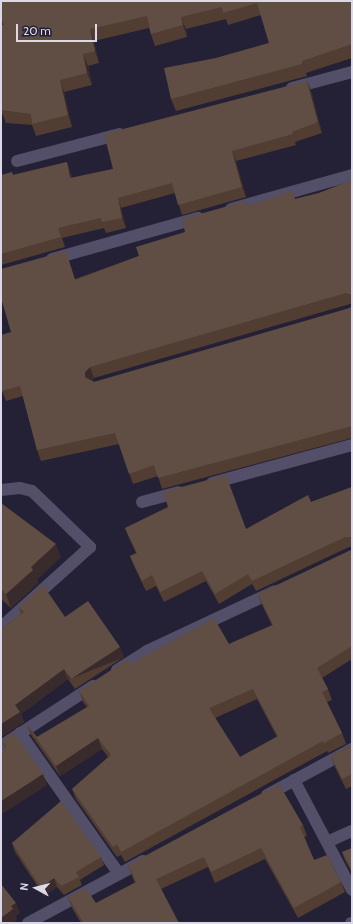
<!DOCTYPE html>
<style>
body{margin:0}
#map{position:relative;width:353px;height:924px;overflow:hidden;background:#242136;font-family:Cabin,sans-serif}
div>[style]{position:absolute}
.minor>*{height:12px;margin:-6px;padding:0 6px;transform-origin:6px;border-radius:6px;background:#534f68}
.wall>*{inset:0;background:#513d31}
.shaded-wall>*{inset:0;background:#392b2b;transform-origin:0 0}
.building>*{inset:0;background:#604e44}
span{translate:-50% -50%;white-space:nowrap;text-align:center;line-height:1.15;-webkit-text-stroke:3px #242136;paint-order:stroke}
.frame{position:absolute;inset:0;border:2px solid #dbd9e8;pointer-events:none}
.north{position:absolute;left:16px;top:868px;width:40px;height:40px;-webkit-text-stroke:3px #242136;paint-order:stroke;rotate:277deg;font-size:11px;font-weight:700;line-height:16px;text-align:center;color:#dbd9e8}
.north::after{content:'';display:block;margin:auto;width:14px;height:18px;background:#dbd9e8;clip-path:polygon(50% 0,100% 100%,50% 72%,0 100%)}
.scale{position:absolute;left:16px;top:24px;width:81px;height:18px;box-sizing:border-box;border:2px solid #dbd9e8;border-top:0;padding-left:5px;font-size:12px;line-height:14px;white-space:nowrap;color:#dbd9e8;-webkit-text-stroke:3px #242136;paint-order:stroke}
</style>
<div id="map">
<div class="minor">
<i style="left:292px;top:88px;width:62px;rotate:-14.9deg"></i>
<i style="left:17px;top:161px;width:106px;rotate:-14.7deg"></i>
<i style="left:231px;top:209px;width:126px;rotate:-15.7deg"></i>
<i style="left:52px;top:259px;width:152px;rotate:-15.7deg"></i>
<i style="left:212px;top:483px;width:145px;rotate:-15.2deg"></i>
<i style="left:1px;top:490px;width:19px;rotate:-6deg"></i>
<i style="left:20px;top:488px;width:12px;rotate:14deg"></i>
<i style="left:32px;top:491px;width:81px;rotate:44deg"></i>
<i style="left:90px;top:547px;width:120px;rotate:138deg"></i>
<i style="left:142px;top:502px;width:38px;rotate:-15deg"></i>
<i style="left:117px;top:670px;width:36px;rotate:-32deg"></i>
<i style="left:147px;top:651px;width:141px;rotate:-25.1deg"></i>
<i style="left:20px;top:733px;width:172px;rotate:54.9deg"></i>
<i style="left:1px;top:746px;width:110px;rotate:-33.1deg"></i>
<i style="left:294px;top:780px;width:124px;rotate:62.2deg"></i>
<i style="left:267px;top:795px;width:97px;rotate:-28.4deg"></i>
<i style="left:327px;top:842px;width:27px;rotate:-24deg"></i>
<i style="left:28px;top:923px;width:131px;rotate:-28.3deg"></i>
<i style="left:351px;top:923px;width:1px"></i>
</div>
<div class="wall">
<i style="clip-path:polygon(1px 1px,352px 1px,352px 58px,306px 73px,307px 76px,176px 111px,171px 99px,216px 58px,269px 43px,261px 15px,228px 25px,226px 19px,186px 29px,187px 37px,155px 46px,149px 28px,94px 41px,99px 63px,88px 66px,92px 85px,64px 92px,72px 127px,36px 136px,32px 125px,6px 123px,1px 111px,3px 25px)"></i>
<i style="clip-path:polygon(307px 81px,311px 91px,322px 133px,295px 142px,296px 145px,236px 161px,246px 197px,182px 215px,175px 193px,121px 208px,126px 228px,106px 233px,104px 228px,62px 238px,65px 247px,1px 265px,1px 175px,13px 175px,67px 162px,72px 178px,113px 169px)"></i>
<i style="clip-path:polygon(352px 180px,352px 304px,350px 304px,94px 378px,92px 380px,94px 382px,350px 308px,352px 305px,352px 438px,162px 489px,158px 476px,133px 484px,119px 444px,41px 461px,37px 450px,23px 396px,6px 401px,2px 391px,11px 332px,69px 262px,75px 279px,139px 256px,246px 201px,247px 206px,296px 199px,319px 193px)"></i>
<i style="clip-path:polygon(352px 487px,352px 547px,349px 547px,256px 591px,252px 584px,219px 604px,206px 581px,164px 602px,156px 586px,146px 591px,134px 566px,130px 556px,136px 553px,129px 538px,125px 528px,246px 529px,311px 502px)"></i>
<i style="clip-path:polygon(1px 503px,61px 557px,37px 579px,38px 583px,11px 608px,1px 599px)"></i>
<i style="clip-path:polygon(evenodd,352px 549px,352px 659px,322px 678px,328px 689px,332px 700px,327px 702px,342px 733px,346px 744px,328px 753px,327px 751px,125px 862px,121px 855px,117px 857px,76px 799px,72px 789px,108px 757px,102px 749px,60px 776px,31px 735px,27px 725px,37px 737px,87px 707px,83px 702px,79px 691px,131px 664px,229px 644px,272px 625px,262px 605px,258px 594px,351px 550px,352px 549px,257px 699px,277px 737px,240px 757px,215px 718px,257px 699px)"></i>
<i style="clip-path:polygon(19px 607px,65px 617px,124px 657px,75px 689px,68px 679px,21px 714px,24px 722px,1px 737px,1px 629px,21px 614px)"></i>
<i style="clip-path:polygon(2px 741px,47px 785px,1px 814px,1px 751px,5px 749px)"></i>
<i style="clip-path:polygon(352px 745px,352px 786px,346px 789px,335px 767px,331px 756px)"></i>
<i style="clip-path:polygon(303px 825px,307px 836px,304px 837px,314px 860px,341px 882px,345px 892px,298px 918px,265px 859px,215px 883px,208px 867px,161px 889px,81px 923px,72px 908px,68px 897px,96px 903px,135px 883px,132px 876px,128px 865px)"></i>
<i style="clip-path:polygon(12px 843px,101px 857px,104px 865px,80px 880px,82px 885px,64px 895px,57px 887px,44px 896px,15px 852px)"></i>
<i style="clip-path:polygon(352px 848px,352px 873px,345px 860px,342px 852px)"></i>
</div>
<div class="shaded-wall">
<i style="clip-path:polygon(181px 17px,186px 29px,187px 37px,183px 25px)"></i>
<i style="clip-path:polygon(90px 29px,94px 41px,99px 63px,95px 51px)"></i>
<i style="clip-path:polygon(83px 54px,88px 66px,92px 85px,87px 73px)"></i>
<i style="clip-path:polygon(60px 80px,64px 92px,72px 127px,68px 115px)"></i>
<i style="clip-path:polygon(307px 81px,311px 91px,322px 133px,318px 122px)"></i>
<i style="clip-path:polygon(232px 151px,236px 161px,246px 197px,242px 187px)"></i>
<i style="clip-path:polygon(67px 162px,70px 172px,74px 188px,70px 178px)"></i>
<i style="clip-path:polygon(118px 198px,121px 208px,126px 228px,122px 218px)"></i>
<i style="clip-path:polygon(90px 367px,94px 378px,89px 383px,85px 377px,85px 372px)"></i>
<i style="clip-path:polygon(56px 544px,61px 557px,37px 579px,38px 583px,11px 608px,6px 594px,31px 567px)"></i>
<i style="left:120px;top:647px;width:11px;height:59px;rotate:68deg"></i>
<i style="clip-path:polygon(64px 669px,68px 679px,21px 714px,24px 722px,1px 737px,1px 724px,15px 705px)"></i>
<i style="clip-path:polygon(98px 738px,102px 749px,60px 776px,56px 766px)"></i>
<i style="clip-path:polygon(43px 774px,47px 785px,1px 814px,1px 801px)"></i>
<i style="clip-path:polygon(54px 878px,57px 887px,44px 896px,41px 888px)"></i>
<i style="clip-path:polygon(16px 903px,20px 913px,16px 916px,17px 920px,12px 923px,1px 923px,1px 918px,11px 906px)"></i>
</div>
<div class="building">
<i style="clip-path:polygon(1px 1px,352px 1px,352px 44px,302px 61px,302px 64px,171px 99px,164px 68px,216px 58px,269px 43px,257px 3px,223px 13px,222px 7px,181px 17px,183px 25px,151px 34px,147px 16px,90px 29px,95px 51px,83px 54px,87px 73px,60px 80px,68px 115px,32px 124px,31px 114px,1px 110px,1px 25px,3px 25px,1px 15px)"></i>
<i style="clip-path:polygon(307px 81px,318px 122px,292px 132px,293px 134px,232px 151px,242px 187px,178px 205px,172px 183px,118px 198px,122px 218px,102px 222px,101px 218px,58px 228px,61px 237px,1px 254px,1px 175px,12px 172px,13px 175px,67px 162px,70px 178px,113px 169px,104px 134px)"></i>
<i style="clip-path:polygon(352px 180px,352px 295px,346px 293px,90px 367px,85px 372px,85px 377px,94px 382px,350px 308px,352px 305px,352px 426px,158px 478px,154px 465px,129px 474px,115px 433px,37px 450px,20px 386px,2px 391px,1px 385px,1px 335px,11px 332px,1px 298px,1px 269px,66px 251px,75px 280px,139px 256px,136px 247px,185px 232px,182px 219px,246px 201px,247px 206px,293px 191px,295px 199px,319px 193px)"></i>
<i style="clip-path:polygon(226px 475px,246px 529px,308px 495px,311px 502px,352px 487px,352px 537px,345px 537px,252px 581px,248px 574px,215px 594px,202px 571px,160px 592px,152px 575px,142px 581px,130px 556px,137px 553px,125px 528px,168px 507px,163px 492px)"></i>
<i style="clip-path:polygon(1px 503px,56px 544px,31px 567px,33px 570px,6px 594px,1px 589px)"></i>
<i style="clip-path:polygon(evenodd,352px 549px,352px 646px,317px 668px,328px 689px,322px 692px,342px 733px,324px 743px,323px 741px,121px 852px,117px 844px,113px 847px,72px 789px,111px 755px,98px 738px,56px 766px,27px 725px,37px 737px,89px 706px,79px 691px,128px 659px,131px 664px,214px 618px,229px 644px,273px 625px,258px 594px,351px 550px,352px 549px,253px 689px,278px 736px,240px 757px,209px 708px,253px 689px)"></i>
<i style="clip-path:polygon(43px 585px,65px 617px,88px 601px,120px 647px,71px 679px,64px 669px,15px 705px,20px 712px,1px 724px,1px 629px,24px 612px,19px 607px)"></i>
<i style="clip-path:polygon(14px 733px,43px 774px,1px 801px,1px 751px,6px 747px,2px 741px)"></i>
<i style="clip-path:polygon(352px 745px,352px 774px,342px 779px,331px 756px)"></i>
<i style="clip-path:polygon(279px 784px,303px 825px,300px 827px,314px 860px,327px 855px,341px 882px,294px 908px,261px 848px,211px 872px,204px 857px,156px 879px,179px 923px,82px 923px,83px 922px,68px 897px,86px 888px,96px 903px,136px 882px,128px 865px)"></i>
<i style="clip-path:polygon(61px 801px,101px 857px,76px 872px,79px 877px,61px 886px,54px 878px,41px 888px,12px 843px)"></i>
<i style="clip-path:polygon(352px 848px,352px 870px,342px 852px)"></i>
<i style="clip-path:polygon(1px 884px,16px 903px,11px 906px,13px 909px,1px 918px)"></i>
</div>
<div class="frame"></div>
<div class="north">N</div>
<div class="scale">20 m</div>
</div>
